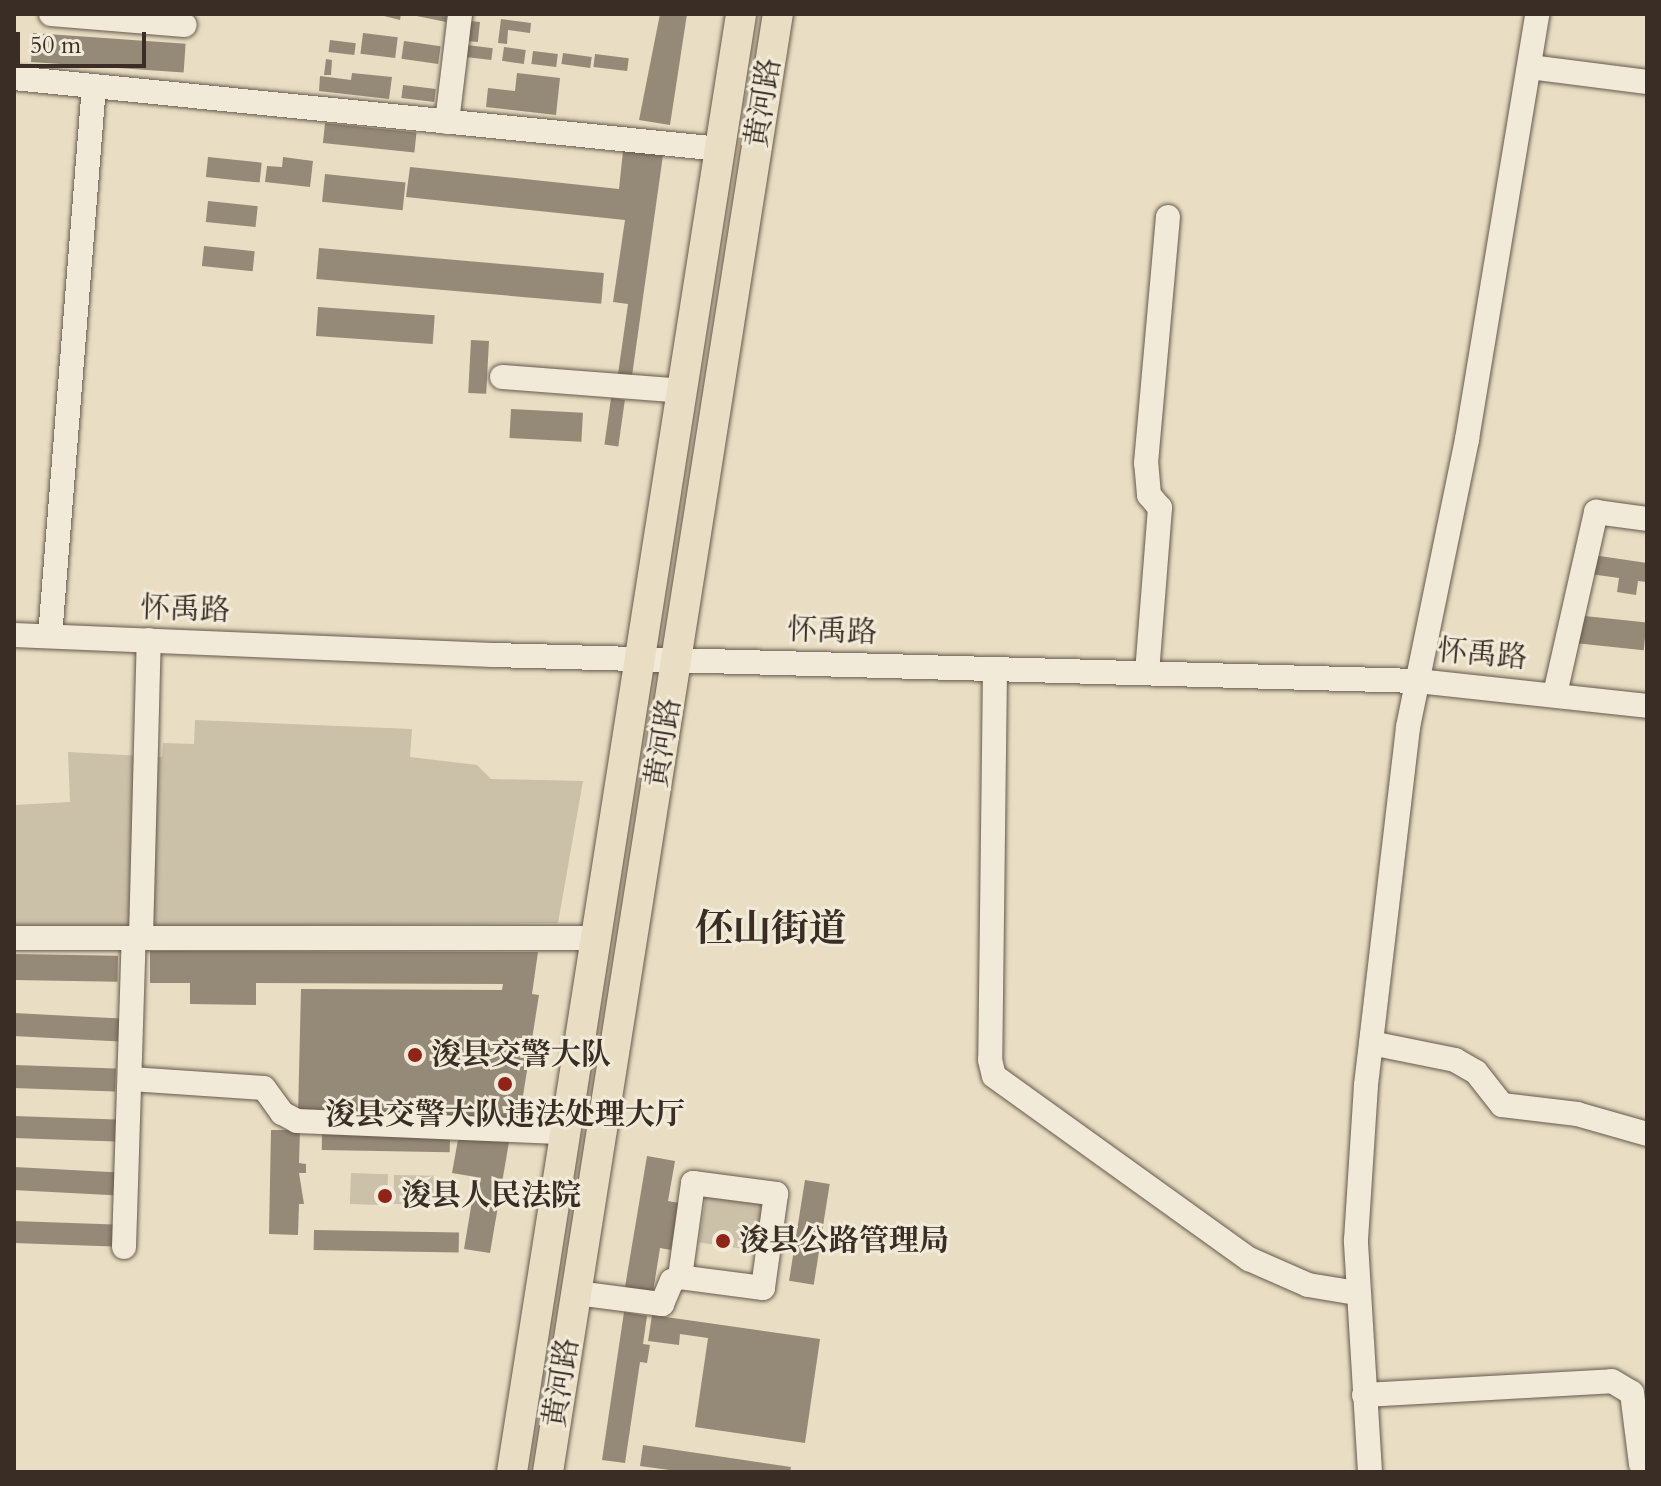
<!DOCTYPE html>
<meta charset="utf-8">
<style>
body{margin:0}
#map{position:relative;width:1661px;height:1486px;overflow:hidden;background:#e9dec3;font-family:Cardo,"Noto Serif SC",serif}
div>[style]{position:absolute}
.green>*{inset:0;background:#cbc0a8;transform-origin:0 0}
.building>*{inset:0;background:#958977;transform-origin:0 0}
.roads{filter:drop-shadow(0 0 2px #65594c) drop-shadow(0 0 2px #65594c)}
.minor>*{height:24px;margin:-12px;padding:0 12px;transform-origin:12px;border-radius:12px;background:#f1ead8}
.major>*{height:30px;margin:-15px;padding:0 15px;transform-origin:15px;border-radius:15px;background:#e9dec3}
.dots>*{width:22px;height:22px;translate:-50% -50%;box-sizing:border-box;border:4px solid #f1ead8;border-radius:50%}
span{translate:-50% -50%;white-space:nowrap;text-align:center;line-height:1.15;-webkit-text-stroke:6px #f1ead8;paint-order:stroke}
.street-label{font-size:30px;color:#392d25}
.poi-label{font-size:30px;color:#392d25;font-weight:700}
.left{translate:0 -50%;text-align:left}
.district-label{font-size:38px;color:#392d25;font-weight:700}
.frame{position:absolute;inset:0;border:16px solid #392d25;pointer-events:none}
.scale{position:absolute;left:16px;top:32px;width:130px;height:36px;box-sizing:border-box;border:4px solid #392d25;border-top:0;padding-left:10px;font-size:24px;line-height:28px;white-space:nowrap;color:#392d25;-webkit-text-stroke:6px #f1ead8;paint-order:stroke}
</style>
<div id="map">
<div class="green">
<i style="clip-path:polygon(195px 720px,412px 729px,410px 757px,477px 765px,491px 779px,583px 781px,558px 923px,14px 928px,14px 805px,70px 802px,68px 752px,162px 757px,163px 743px,194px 744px)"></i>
<i style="left:351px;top:1173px;width:37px;height:31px;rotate:2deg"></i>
<i style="left:394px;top:1175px;width:41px;height:29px;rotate:1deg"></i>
<i style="left:706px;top:1195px;width:60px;height:48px;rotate:8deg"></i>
</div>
<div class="building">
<i style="clip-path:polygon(376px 14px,401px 14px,400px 20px)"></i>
<i style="clip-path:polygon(407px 14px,447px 14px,446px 22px)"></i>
<i style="clip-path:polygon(660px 14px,687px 14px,670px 125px,639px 120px)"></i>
<i style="clip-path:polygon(501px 19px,531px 23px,530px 33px,508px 30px,507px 44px,498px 43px)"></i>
<i style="left:470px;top:21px;width:10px;height:20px;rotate:6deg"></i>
<i style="left:33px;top:33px;width:153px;height:29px;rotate:4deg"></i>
<i style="left:363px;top:33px;width:35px;height:21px;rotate:7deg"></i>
<i style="left:330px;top:40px;width:26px;height:12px;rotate:7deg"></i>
<i style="left:404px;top:41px;width:37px;height:18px;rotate:8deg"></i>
<i style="left:467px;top:45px;width:26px;height:12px;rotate:7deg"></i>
<i style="left:504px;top:47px;width:22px;height:14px;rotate:8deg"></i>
<i style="left:533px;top:51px;width:25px;height:13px;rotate:7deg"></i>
<i style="left:563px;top:53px;width:29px;height:11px;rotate:8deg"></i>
<i style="left:595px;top:54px;width:34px;height:13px;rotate:7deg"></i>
<i style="clip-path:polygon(326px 59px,332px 60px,331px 75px,324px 75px)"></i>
<i style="clip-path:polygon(352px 73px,392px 77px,389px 99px,319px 91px,320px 76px,351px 80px)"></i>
<i style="clip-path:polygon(517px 73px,560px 78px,556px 115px,486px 107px,488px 88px,515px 91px)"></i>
<i style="left:403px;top:85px;width:33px;height:13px;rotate:7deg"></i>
<i style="left:325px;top:123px;width:92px;height:20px;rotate:6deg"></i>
<i style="clip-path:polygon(623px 151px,663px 155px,632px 376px,618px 374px,628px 304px,613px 302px,625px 220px,406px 197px,410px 167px,619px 189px)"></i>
<i style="left:208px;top:157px;width:54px;height:20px;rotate:6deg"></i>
<i style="clip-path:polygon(283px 157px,313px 161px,310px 187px,265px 182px,267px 166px,282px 167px)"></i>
<i style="left:325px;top:174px;width:81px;height:28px;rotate:6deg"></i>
<i style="left:208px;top:201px;width:50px;height:21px;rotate:6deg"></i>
<i style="left:204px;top:246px;width:51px;height:20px;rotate:6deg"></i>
<i style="left:319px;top:248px;width:286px;height:31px;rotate:5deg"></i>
<i style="left:318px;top:307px;width:117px;height:29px;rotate:4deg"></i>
<i style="left:471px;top:340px;width:18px;height:53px;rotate:3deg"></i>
<i style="left:611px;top:398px;width:14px;height:47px;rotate:8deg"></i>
<i style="left:511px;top:409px;width:72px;height:29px;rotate:3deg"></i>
<i style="clip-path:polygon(1593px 555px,1647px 563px,1647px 582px,1638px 581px,1636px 595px,1617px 592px,1619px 578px,1590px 574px)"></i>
<i style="left:1575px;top:615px;width:72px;height:28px;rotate:6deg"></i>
<i style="clip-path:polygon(150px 951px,538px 952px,532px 994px,539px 995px,519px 1121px,298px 1115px,301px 989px,502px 990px,503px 984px,256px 983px,256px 1005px,190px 1004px,190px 983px,150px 983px)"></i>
<i style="left:14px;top:954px;width:104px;height:26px;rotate:1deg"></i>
<i style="left:14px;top:1013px;width:107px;height:23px;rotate:3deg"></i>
<i style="left:14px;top:1065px;width:102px;height:23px;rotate:2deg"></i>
<i style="left:14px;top:1116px;width:102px;height:22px;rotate:2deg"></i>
<i style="clip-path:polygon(271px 1130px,300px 1130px,299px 1163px,306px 1164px,306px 1173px,299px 1173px,304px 1204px,299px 1204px,298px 1235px,269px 1234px)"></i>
<i style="left:322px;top:1134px;width:128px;height:16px;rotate:1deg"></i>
<i style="clip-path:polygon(459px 1134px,509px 1142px,490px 1253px,464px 1249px,476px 1177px,452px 1173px)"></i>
<i style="clip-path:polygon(647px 1156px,675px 1161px,668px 1201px,679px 1203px,671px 1250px,660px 1248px,653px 1292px,625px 1287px)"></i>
<i style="left:14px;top:1167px;width:101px;height:23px;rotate:3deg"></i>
<i style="left:805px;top:1180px;width:25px;height:102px;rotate:9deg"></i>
<i style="left:14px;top:1221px;width:100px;height:22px;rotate:2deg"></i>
<i style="left:314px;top:1230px;width:145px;height:20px;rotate:1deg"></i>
<i style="clip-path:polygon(624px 1312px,647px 1316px,643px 1344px,650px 1345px,647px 1363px,640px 1362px,625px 1463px,602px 1460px)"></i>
<i style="clip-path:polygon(652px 1315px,820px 1339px,805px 1443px,695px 1427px,708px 1338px,680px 1334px,679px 1345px,648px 1341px)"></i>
<i style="clip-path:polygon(643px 1445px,791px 1467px,790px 1472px,684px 1472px,640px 1466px)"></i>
</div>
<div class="roads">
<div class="minor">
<i style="left:51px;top:14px;width:134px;rotate:4.7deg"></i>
<i style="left:1530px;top:67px;width:118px;rotate:7.3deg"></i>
<i style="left:14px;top:78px;width:710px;rotate:5.74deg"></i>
<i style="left:447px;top:122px;width:109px;rotate:-83.1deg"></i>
<i style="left:502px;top:377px;width:181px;rotate:4.4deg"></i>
<i style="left:14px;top:635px;width:479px;rotate:2.4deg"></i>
<i style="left:493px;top:655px;width:925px;rotate:1.61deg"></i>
<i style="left:1418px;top:681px;width:230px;rotate:6.2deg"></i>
<i style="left:50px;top:636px;width:552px;rotate:-85.43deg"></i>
<i style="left:995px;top:669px;width:391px;rotate:90.7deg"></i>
<i style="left:990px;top:1060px;width:16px;rotate:76deg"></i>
<i style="left:994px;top:1076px;width:314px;rotate:35.7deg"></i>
<i style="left:1249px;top:1259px;width:64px;rotate:23.8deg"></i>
<i style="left:1308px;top:1285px;width:50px;rotate:9.3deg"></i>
<i style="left:1147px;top:673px;width:166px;rotate:-85.5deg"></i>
<i style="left:1160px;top:508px;width:17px;rotate:-130deg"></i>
<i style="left:1149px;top:495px;width:32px;rotate:-95deg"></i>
<i style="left:1146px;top:463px;width:247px;rotate:-84.9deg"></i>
<i style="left:1555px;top:694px;width:187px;rotate:-77.3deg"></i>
<i style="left:1596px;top:512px;width:51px;rotate:7.8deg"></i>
<i style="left:141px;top:937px;width:297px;rotate:-88.5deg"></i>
<i style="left:14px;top:938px;width:582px"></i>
<i style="left:1371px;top:1043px;width:86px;rotate:11.4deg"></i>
<i style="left:1455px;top:1060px;width:24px;rotate:30deg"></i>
<i style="left:1476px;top:1072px;width:42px;rotate:51.8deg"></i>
<i style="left:1502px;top:1105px;width:76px;rotate:6.8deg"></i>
<i style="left:1577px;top:1114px;width:73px;rotate:15.9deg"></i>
<i style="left:131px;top:1079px;width:133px;rotate:3.9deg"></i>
<i style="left:264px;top:1088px;width:31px;rotate:54deg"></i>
<i style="left:282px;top:1113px;width:17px;rotate:28deg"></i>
<i style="left:297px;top:1121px;width:268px;rotate:2.4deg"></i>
<i style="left:693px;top:1183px;width:84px;rotate:7.5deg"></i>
<i style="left:776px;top:1194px;width:95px;rotate:97.9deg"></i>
<i style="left:763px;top:1288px;width:84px;rotate:-172.5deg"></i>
<i style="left:680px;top:1277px;width:95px;rotate:-82.1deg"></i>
<i style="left:124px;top:1247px;width:310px;rotate:-88.2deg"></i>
<i style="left:577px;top:1293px;width:86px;rotate:7.4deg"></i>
<i style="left:662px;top:1304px;width:25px;rotate:-67deg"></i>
<i style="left:672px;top:1281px;width:9px;rotate:-27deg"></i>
<i style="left:1364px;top:1395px;width:248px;rotate:-3.2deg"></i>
<i style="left:1612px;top:1381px;width:23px;rotate:31deg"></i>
<i style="left:1632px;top:1393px;width:72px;rotate:82.8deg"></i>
<i style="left:1370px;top:1472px;width:232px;rotate:-93.5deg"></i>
<i style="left:1356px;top:1240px;width:155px;rotate:-86.3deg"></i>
<i style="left:1366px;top:1085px;width:360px;rotate:-83.3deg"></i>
<i style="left:1408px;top:727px;width:294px;rotate:-78.4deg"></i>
<i style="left:1467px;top:439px;width:431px;rotate:-80.6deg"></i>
</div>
<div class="major">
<i style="left:512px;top:1472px;width:1476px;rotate:-81.07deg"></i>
<i style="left:548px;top:1472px;width:1476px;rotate:-81.04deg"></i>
</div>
</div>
<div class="dots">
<i style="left:415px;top:1055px;background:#8f2418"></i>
<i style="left:505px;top:1084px;background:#8f2418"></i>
<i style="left:385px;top:1196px;background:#8f2418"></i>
<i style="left:723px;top:1241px;background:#8f2418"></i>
</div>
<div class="street-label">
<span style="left:764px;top:103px;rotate:-81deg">黄河路</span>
<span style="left:185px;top:610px;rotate:2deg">怀禹路</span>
<span style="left:832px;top:632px;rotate:2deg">怀禹路</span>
<span style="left:1482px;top:655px;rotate:5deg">怀禹路</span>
<span style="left:664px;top:743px;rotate:-81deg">黄河路</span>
<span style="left:562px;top:1383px;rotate:-81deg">黄河路</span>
</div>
<div class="poi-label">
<span class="left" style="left:431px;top:1055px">浚县交警大队</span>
<span style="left:505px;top:1115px">浚县交警大队违法处理大厅</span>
<span class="left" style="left:401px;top:1196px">浚县人民法院</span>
<span class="left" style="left:739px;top:1241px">浚县公路管理局</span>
</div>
<div class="district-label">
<span style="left:771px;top:930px">伾山街道</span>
</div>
<div class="frame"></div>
<div class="scale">50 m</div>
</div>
